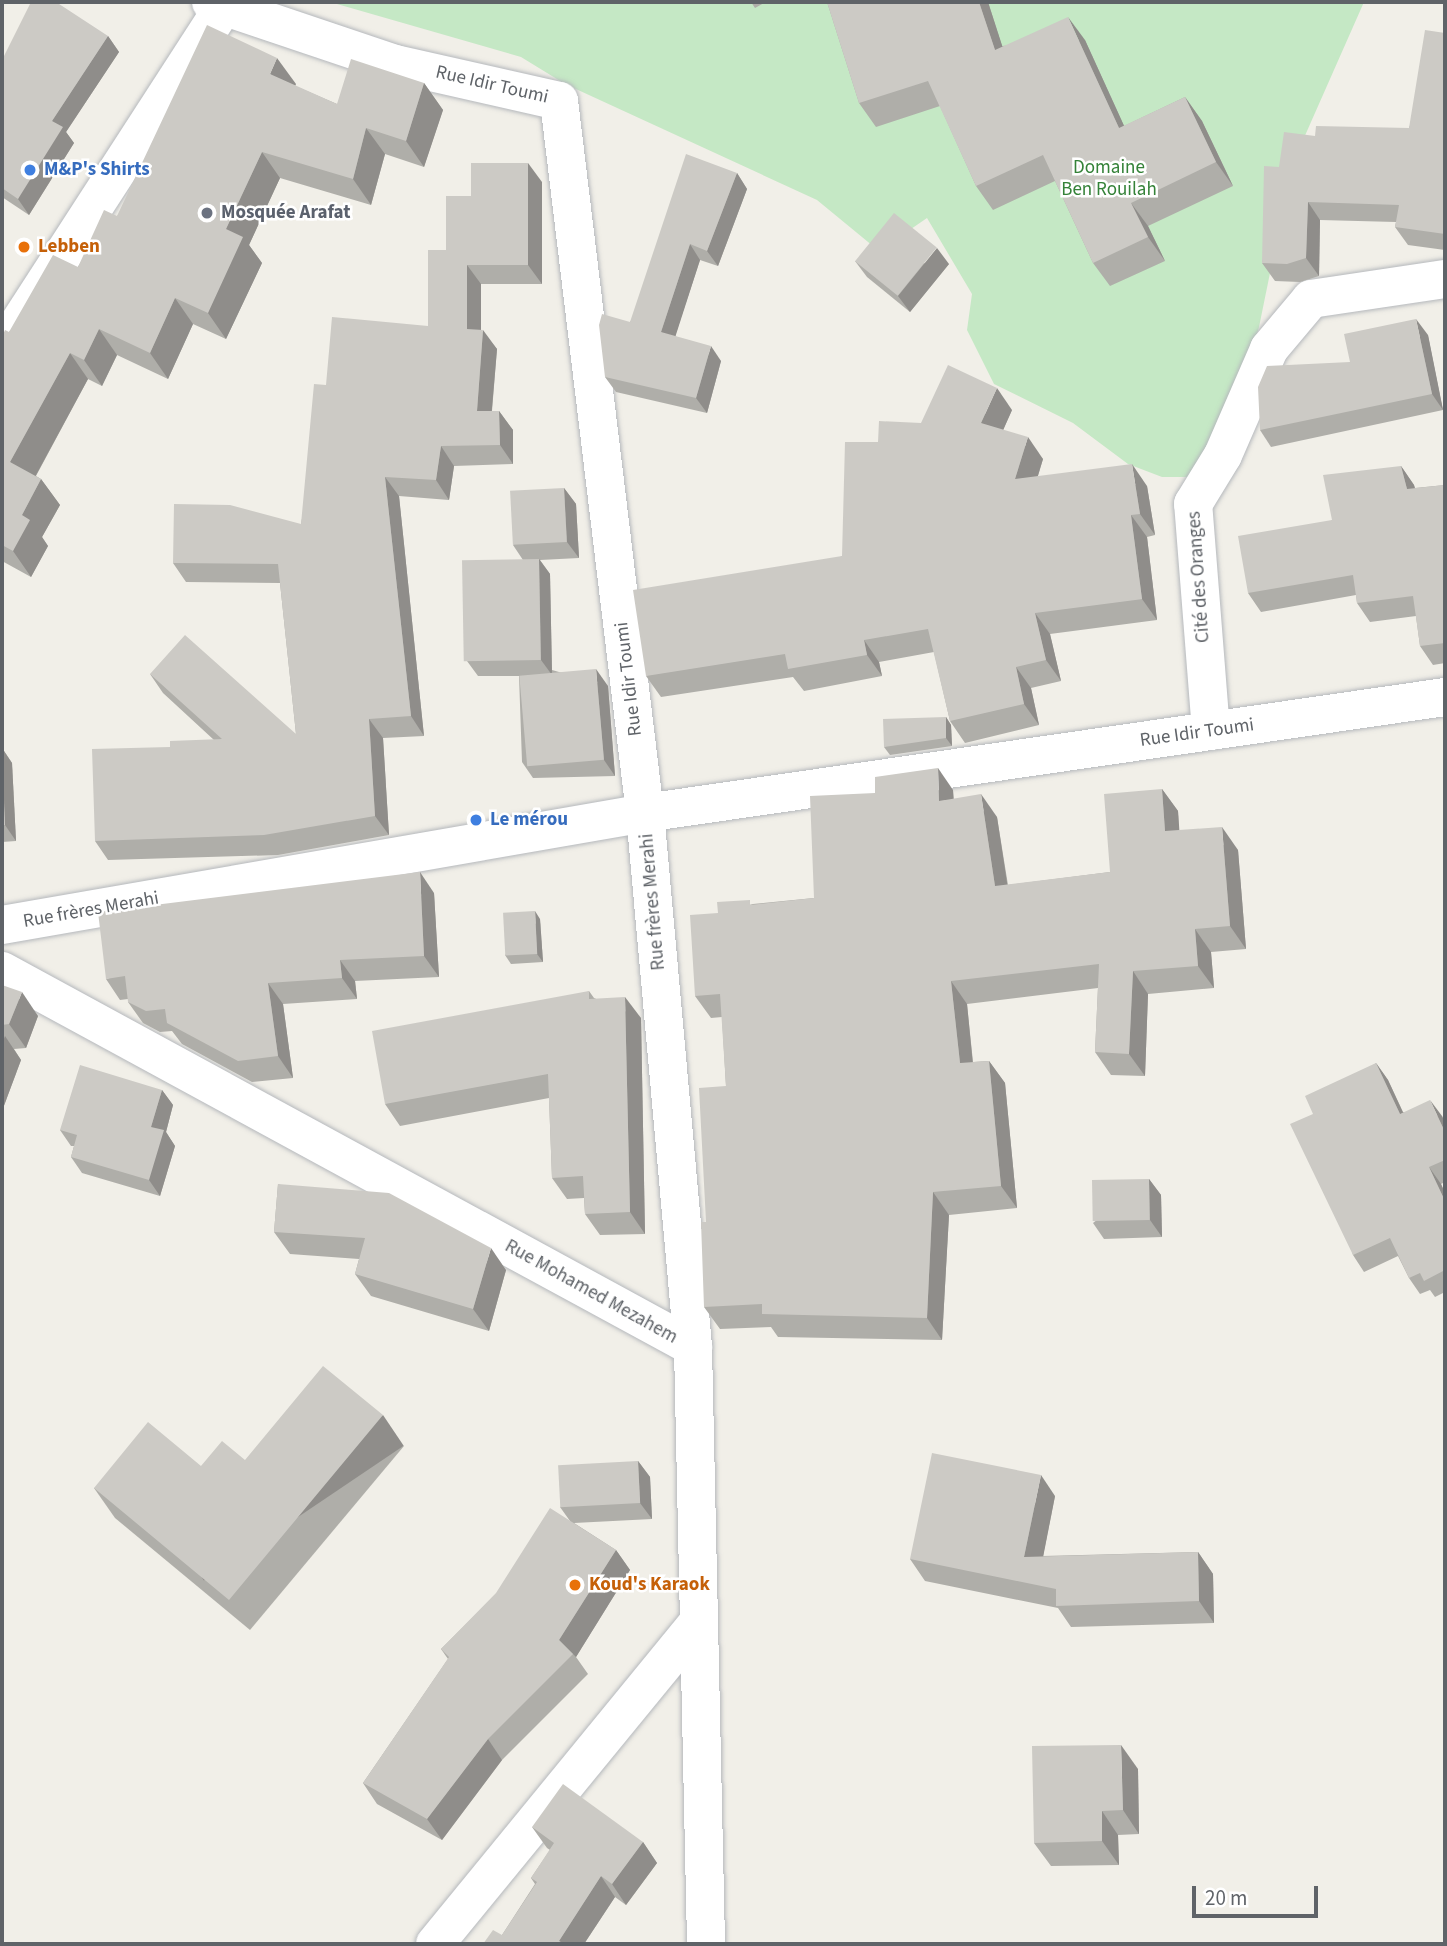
<!DOCTYPE html>
<meta charset="utf-8">
<style>
body{margin:0}
#map{position:relative;width:1447px;height:1946px;overflow:hidden;background:#f1efe8;font-family:"Source Sans 3",sans-serif}
div>[style]{position:absolute}
.green>*{inset:0;background:#c5e8c5}
.roads{filter:drop-shadow(0 0 2px #b5b8bc) drop-shadow(0 0 2px #b5b8bc)}
.minor>*{height:38px;margin:-19px;padding:0 19px;transform-origin:19px;border-radius:19px;background:#fff}
.wall>*{inset:0;background:#afaea9}
.shaded-wall>*{inset:0;background:#8f8d8a;transform-origin:0 0}
.building>*{inset:0;background:#cccac5;transform-origin:0 0}
.dots>*{width:19px;height:19px;translate:-50% -50%;box-sizing:border-box;border:4px solid #fff;border-radius:50%}
span{translate:-50% -50%;white-space:nowrap;text-align:center;line-height:1.15;-webkit-text-stroke:5px #fff;paint-order:stroke}
.street-label{font-size:19px;color:#5f6368}
.park-label{font-size:19px;color:#348238}
.shop-label{font-size:19px;color:#366cbe;font-weight:700}
.left{translate:0 -50%;text-align:left}
.worship-label{font-size:19px;color:#5b616d;font-weight:700}
.food-label{font-size:19px;color:#c56008;font-weight:700}
.frame{position:absolute;inset:0;border:4px solid #5f6368;pointer-events:none}
.scale{position:absolute;left:1192px;top:1886px;width:126px;height:32px;box-sizing:border-box;border:4px solid #5f6368;border-top:0;padding-left:9px;font-size:21px;line-height:24px;white-space:nowrap;color:#5f6368;-webkit-text-stroke:5px #fff;paint-order:stroke}
</style>
<div id="map">
<div class="green">
<i style="clip-path:polygon(330px 2px,1364px 2px,1292px 165px,1259px 327px,1237px 405px,1188px 477px,1162px 477px,1128px 464px,1073px 423px,994px 384px,967px 330px,972px 294px,927px 218px,879px 251px,817px 200px,565px 84px,521px 57px)"></i>
</div>
<div class="roads">
<div class="minor">
<i style="left:211px;top:2px;width:194px;rotate:18.6deg"></i>
<i style="left:395px;top:64px;width:168px;rotate:12.7deg"></i>
<i style="left:559px;top:101px;width:717px;rotate:83.11deg"></i>
<i style="left:645px;top:813px;width:536px;rotate:84.86deg"></i>
<i style="left:693px;top:1347px;width:597px;rotate:88.75deg"></i>
<i style="left:2px;top:349px;width:407px;rotate:-57.1deg"></i>
<i style="left:1211px;top:731px;width:228px;rotate:-94.5deg"></i>
<i style="left:1193px;top:504px;width:57px;rotate:-58.5deg"></i>
<i style="left:1223px;top:455px;width:116px;rotate:-66.5deg"></i>
<i style="left:1269px;top:349px;width:65px;rotate:-50deg"></i>
<i style="left:1311px;top:299px;width:135px;rotate:-8.5deg"></i>
<i style="left:2px;top:925px;width:653px;rotate:-9.88deg"></i>
<i style="left:645px;top:813px;width:808px;rotate:-8.25deg"></i>
<i style="left:2px;top:971px;width:787px;rotate:28.55deg"></i>
<i style="left:435px;top:1944px;width:415px;rotate:-50.7deg"></i>
</div>
</div>
<div class="wall">
<i style="clip-path:polygon(751px 2px,766px 2px,755px 8px)"></i>
<i style="clip-path:polygon(827px 2px,988px 2px,1002px 46px,1085px 40px,1124px 126px,1185px 97px,1202px 121px,1233px 186px,1148px 226px,1165px 261px,1110px 286px,1093px 263px,1055px 181px,993px 210px,976px 186px,940px 106px,876px 127px,859px 103px)"></i>
<i style="clip-path:polygon(1445px 33px,1445px 250px,1408px 245px,1395px 227px,1396px 222px,1320px 220px,1319px 276px,1300px 282px,1275px 281px,1262px 263px,1279px 167px,1315px 136px,1409px 128px)"></i>
<i style="clip-path:polygon(108px 36px,119px 52px,66px 132px,74px 143px,29px 215px,2px 197px,2px 60px)"></i>
<i style="clip-path:polygon(424px 83px,443px 110px,424px 167px,385px 154px,371px 205px,280px 178px,249px 245px,262px 263px,226px 339px,193px 324px,168px 379px,117px 355px,102px 386px,88px 379px,36px 476px,41px 479px,60px 505px,42px 537px,48px 546px,31px 577px,2px 561px,2px 337px,9px 332px,78px 267px,117px 216px,296px 84px,295px 86px,337px 104px)"></i>
<i style="clip-path:polygon(737px 173px,747px 189px,718px 266px,700px 260px,675px 336px,721px 361px,707px 413px,616px 392px,605px 377px,630px 322px)"></i>
<i style="clip-path:polygon(542px 182px,542px 284px,481px 284px,481px 330px,497px 349px,492px 411px,499px 411px,513px 430px,513px 464px,454px 466px,449px 500px,399px 496px,424px 736px,383px 738px,389px 835px,278px 855px,108px 860px,95px 841px,170px 747px,214px 740px,163px 693px,150px 674px,296px 734px,280px 583px,186px 582px,173px 563px,301px 524px,326px 385px,428px 326px,446px 250px,471px 196px)"></i>
<i style="clip-path:polygon(855px 261px,949px 264px,910px 312px,867px 277px)"></i>
<i style="clip-path:polygon(1428px 335px,1443px 410px,1271px 447px,1260px 430px,1350px 362px)"></i>
<i style="clip-path:polygon(1012px 410px,1003px 430px,1043px 459px,1038px 476px,1147px 486px,1155px 535px,1147px 537px,1157px 620px,1050px 634px,1061px 681px,1031px 688px,1039px 725px,965px 743px,950px 721px,934px 652px,879px 662px,882px 676px,804px 691px,793px 677px,661px 697px,646px 676px,842px 556px,921px 423px)"></i>
<i style="clip-path:polygon(1401px 466px,1414px 485px,1415px 488px,1445px 485px,1445px 663px,1433px 665px,1420px 646px,1416px 616px,1370px 622px,1357px 603px,1356px 595px,1261px 612px,1248px 593px,1332px 520px)"></i>
<i style="clip-path:polygon(564px 488px,576px 504px,579px 558px,540px 560px,550px 574px,552px 670px,608px 686px,615px 776px,533px 778px,522px 762px,519px 676px,478px 676px,467px 661px,523px 560px,513px 545px)"></i>
<i style="clip-path:polygon(946px 717px,951px 725px,952px 746px,890px 755px,884px 747px)"></i>
<i style="clip-path:polygon(2px 748px,12px 763px,16px 841px,2px 842px)"></i>
<i style="clip-path:polygon(1162px 789px,1178px 811px,1179px 830px,1238px 850px,1246px 949px,1211px 952px,1214px 988px,1148px 994px,1145px 1076px,1111px 1075px,1095px 1052px,1098px 988px,967px 1004px,973px 1062px,989px 1061px,1005px 1083px,1017px 1208px,949px 1215px,942px 1340px,778px 1337px,771px 1327px,720px 1329px,704px 1307px,706px 1222px,726px 1086px,722px 1017px,711px 1018px,695px 996px,718px 913px,753px 904px,814px 898px,875px 793px,953px 790px,954px 799px,997px 817px,1008px 885px,1110px 872px)"></i>
<i style="clip-path:polygon(434px 893px,439px 977px,355px 981px,357px 999px,283px 1004px,293px 1078px,252px 1082px,182px 1044px,172px 1031px,160px 1032px,143px 1023px,128px 1002px,128px 999px,120px 1000px,106px 979px)"></i>
<i style="clip-path:polygon(540px 919px,543px 962px,511px 964px,505px 955px)"></i>
<i style="clip-path:polygon(2px 985px,38px 1016px,26px 1048px,14px 1049px,21px 1060px,2px 1111px)"></i>
<i style="clip-path:polygon(589px 991px,594px 998px,641px 1018px,645px 1234px,600px 1235px,585px 1214px,584px 1198px,567px 1199px,552px 1178px,549px 1098px,400px 1126px,385px 1104px)"></i>
<i style="clip-path:polygon(1376px 1063px,1388px 1080px,1403px 1112px,1442px 1116px,1445px 1123px,1445px 1182px,1441px 1184px,1445px 1193px,1445px 1292px,1435px 1297px,1430px 1290px,1420px 1294px,1409px 1278px,1398px 1256px,1364px 1272px,1353px 1255px,1313px 1114px)"></i>
<i style="clip-path:polygon(162px 1090px,173px 1105px,166px 1132px,175px 1146px,160px 1196px,82px 1173px,71px 1157px,74px 1146px,71px 1146px,60px 1130px)"></i>
<i style="clip-path:polygon(1149px 1179px,1161px 1195px,1162px 1237px,1104px 1239px,1093px 1223px)"></i>
<i style="clip-path:polygon(278px 1184px,506px 1270px,489px 1331px,371px 1296px,355px 1274px,359px 1259px,290px 1254px,274px 1232px)"></i>
<i style="clip-path:polygon(404px 1446px,250px 1630px,115px 1518px,94px 1488px,201px 1466px)"></i>
<i style="clip-path:polygon(638px 1461px,650px 1477px,652px 1519px,574px 1523px,616px 1550px,630px 1570px,576px 1657px,588px 1674px,502px 1760px,442px 1840px,377px 1804px,363px 1783px,448px 1659px,441px 1649px,570px 1521px,560px 1507px)"></i>
<i style="clip-path:polygon(1055px 1496px,1043px 1556px,1198px 1552px,1213px 1574px,1214px 1623px,1071px 1627px,1058px 1608px,925px 1581px,910px 1559px)"></i>
<i style="clip-path:polygon(1138px 1769px,1139px 1834px,1118px 1835px,1119px 1865px,1051px 1866px,1034px 1843px)"></i>
<i style="clip-path:polygon(532px 1827px,643px 1842px,657px 1863px,626px 1905px,615px 1897px,584px 1944px,483px 1944px,502px 1935px,535px 1884px,531px 1878px,550px 1850px,547px 1848px)"></i>
</div>
<div class="shaded-wall">
<i style="clip-path:polygon(979px 2px,988px 2px,1011px 73px,995px 50px)"></i>
<i style="clip-path:polygon(1068px 17px,1085px 40px,1136px 152px,1119px 128px)"></i>
<i style="clip-path:polygon(108px 36px,119px 52px,66px 132px,74px 143px,29px 215px,18px 199px,52px 121px)"></i>
<i style="clip-path:polygon(277px 58px,296px 84px,288px 101px,270px 74px)"></i>
<i style="clip-path:polygon(424px 83px,443px 110px,424px 167px,406px 141px)"></i>
<i style="clip-path:polygon(1185px 97px,1202px 121px,1233px 186px,1216px 162px)"></i>
<i style="clip-path:polygon(366px 128px,385px 154px,371px 205px,353px 179px)"></i>
<i style="clip-path:polygon(262px 152px,280px 178px,249px 245px,262px 263px,226px 339px,208px 313px,226px 229px)"></i>
<i style="clip-path:polygon(528px 163px,542px 182px,542px 284px,528px 265px)"></i>
<i style="clip-path:polygon(737px 173px,747px 189px,718px 266px,707px 251px)"></i>
<i style="clip-path:polygon(1308px 202px,1320px 220px,1319px 276px,1306px 258px)"></i>
<i style="clip-path:polygon(1131px 203px,1148px 226px,1165px 261px,1148px 237px)"></i>
<i style="clip-path:polygon(690px 244px,700px 260px,672px 347px,661px 332px)"></i>
<i style="clip-path:polygon(937px 248px,949px 264px,910px 312px,898px 296px)"></i>
<i style="clip-path:polygon(467px 265px,481px 284px,481px 348px,467px 329px)"></i>
<i style="clip-path:polygon(175px 298px,193px 324px,168px 379px,150px 353px)"></i>
<i style="clip-path:polygon(1416px 319px,1428px 335px,1443px 410px,1432px 394px)"></i>
<i style="clip-path:polygon(99px 329px,117px 355px,102px 386px,84px 360px)"></i>
<i style="clip-path:polygon(483px 330px,497px 349px,490px 431px,477px 411px)"></i>
<i style="clip-path:polygon(711px 346px,721px 361px,707px 413px,696px 398px)"></i>
<i style="clip-path:polygon(70px 353px,88px 379px,29px 488px,10px 462px)"></i>
<i style="clip-path:polygon(997px 388px,1012px 410px,997px 444px,981px 423px)"></i>
<i style="clip-path:polygon(499px 411px,513px 430px,513px 464px,500px 445px)"></i>
<i style="clip-path:polygon(1028px 437px,1043px 459px,1030px 501px,1015px 479px)"></i>
<i style="clip-path:polygon(441px 446px,454px 466px,449px 500px,436px 480px)"></i>
<i style="clip-path:polygon(1132px 464px,1147px 486px,1155px 535px,1140px 514px)"></i>
<i style="clip-path:polygon(1401px 466px,1414px 485px,1420px 508px,1407px 489px)"></i>
<i style="clip-path:polygon(385px 477px,399px 496px,424px 736px,411px 716px)"></i>
<i style="clip-path:polygon(41px 479px,60px 505px,42px 537px,48px 546px,31px 577px,13px 551px,22px 515px)"></i>
<i style="clip-path:polygon(564px 488px,576px 504px,579px 558px,567px 542px)"></i>
<i style="clip-path:polygon(1131px 515px,1147px 537px,1157px 620px,1142px 599px)"></i>
<i style="clip-path:polygon(539px 559px,550px 574px,552px 675px,541px 660px)"></i>
<i style="clip-path:polygon(1035px 613px,1050px 634px,1061px 681px,1046px 660px)"></i>
<i style="clip-path:polygon(864px 640px,879px 662px,882px 676px,867px 655px)"></i>
<i style="clip-path:polygon(1016px 667px,1031px 688px,1039px 725px,1024px 704px)"></i>
<i style="clip-path:polygon(596px 669px,608px 686px,615px 776px,604px 760px)"></i>
<i style="clip-path:polygon(946px 717px,951px 725px,952px 746px,946px 738px)"></i>
<i style="clip-path:polygon(369px 719px,383px 738px,389px 835px,375px 816px)"></i>
<i style="clip-path:polygon(2px 748px,12px 763px,16px 841px,5px 825px)"></i>
<i style="clip-path:polygon(938px 768px,953px 790px,954px 824px,939px 801px)"></i>
<i style="clip-path:polygon(1162px 789px,1178px 811px,1181px 854px,1165px 831px)"></i>
<i style="clip-path:polygon(981px 794px,997px 817px,1011px 909px,995px 886px)"></i>
<i style="clip-path:polygon(1222px 827px,1238px 850px,1246px 949px,1230px 926px)"></i>
<i style="clip-path:polygon(420px 872px,434px 893px,439px 977px,424px 956px)"></i>
<i style="clip-path:polygon(535px 911px,540px 919px,543px 962px,537px 954px)"></i>
<i style="clip-path:polygon(1195px 929px,1211px 952px,1214px 988px,1198px 966px)"></i>
<i style="clip-path:polygon(340px 960px,355px 981px,357px 999px,342px 978px)"></i>
<i style="clip-path:polygon(1133px 971px,1148px 994px,1145px 1076px,1129px 1054px)"></i>
<i style="clip-path:polygon(951px 981px,967px 1004px,975px 1086px,960px 1063px)"></i>
<i style="clip-path:polygon(268px 983px,283px 1004px,293px 1078px,278px 1056px)"></i>
<i style="clip-path:polygon(22px 992px,38px 1016px,26px 1048px,9px 1024px)"></i>
<i style="clip-path:polygon(625px 997px,641px 1018px,645px 1234px,630px 1212px)"></i>
<i style="clip-path:polygon(5px 1036px,21px 1060px,2px 1111px,2px 1044px)"></i>
<i style="clip-path:polygon(989px 1061px,1005px 1083px,1017px 1208px,1001px 1186px)"></i>
<i style="clip-path:polygon(1376px 1063px,1388px 1080px,1411px 1130px,1400px 1114px)"></i>
<i style="clip-path:polygon(162px 1090px,173px 1105px,166px 1132px,175px 1146px,160px 1196px,149px 1180px,151px 1127px)"></i>
<i style="clip-path:polygon(1430px 1100px,1442px 1116px,1445px 1123px,1445px 1132px)"></i>
<i style="clip-path:polygon(1429px 1167px,1441px 1184px,1445px 1193px,1445px 1201px)"></i>
<i style="clip-path:polygon(1149px 1179px,1161px 1195px,1162px 1237px,1150px 1220px)"></i>
<i style="clip-path:polygon(933px 1192px,949px 1215px,942px 1340px,927px 1318px)"></i>
<i style="clip-path:polygon(491px 1248px,506px 1270px,489px 1331px,473px 1309px)"></i>
<i style="left:383px;top:1415px;width:37px;height:241px;rotate:56deg"></i>
<i style="clip-path:polygon(638px 1461px,650px 1477px,652px 1519px,640px 1503px)"></i>
<i style="clip-path:polygon(1041px 1475px,1055px 1496px,1039px 1578px,1024px 1557px)"></i>
<i style="clip-path:polygon(616px 1550px,630px 1570px,576px 1657px,559px 1640px)"></i>
<i style="clip-path:polygon(1198px 1552px,1213px 1574px,1214px 1623px,1199px 1601px)"></i>
<i style="clip-path:polygon(488px 1739px,502px 1760px,442px 1840px,427px 1819px)"></i>
<i style="clip-path:polygon(1121px 1745px,1138px 1769px,1139px 1834px,1123px 1810px)"></i>
<i style="clip-path:polygon(1102px 1811px,1118px 1835px,1119px 1865px,1102px 1841px)"></i>
<i style="clip-path:polygon(643px 1842px,657px 1863px,626px 1905px,612px 1884px)"></i>
<i style="clip-path:polygon(601px 1876px,615px 1897px,584px 1944px,561px 1944px,559px 1941px)"></i>
</div>
<div class="building">
<i style="clip-path:polygon(31px 2px,56px 2px,108px 36px,52px 121px,63px 127px,18px 199px,2px 188px,2px 60px)"></i>
<i style="clip-path:polygon(827px 2px,979px 2px,995px 50px,1068px 17px,1119px 128px,1185px 97px,1216px 162px,1131px 203px,1148px 237px,1093px 263px,1043px 155px,976px 186px,928px 81px,859px 103px)"></i>
<i style="clip-path:polygon(207px 25px,277px 58px,270px 74px,337px 104px,351px 59px,424px 83px,406px 141px,366px 128px,353px 179px,262px 152px,226px 229px,243px 237px,208px 313px,175px 298px,150px 353px,99px 329px,84px 360px,70px 353px,10px 462px,41px 479px,22px 515px,30px 520px,13px 551px,2px 545px,2px 337px,5px 330px,9px 332px,53px 255px,78px 267px,104px 210px,117px 216px)"></i>
<i style="clip-path:polygon(1425px 30px,1445px 33px,1445px 234px,1395px 227px,1399px 205px,1308px 202px,1306px 258px,1287px 264px,1262px 263px,1264px 166px,1279px 167px,1284px 132px,1315px 136px,1316px 126px,1409px 128px)"></i>
<i style="clip-path:polygon(686px 154px,737px 173px,707px 251px,690px 244px,661px 332px,711px 346px,696px 398px,605px 377px,599px 325px,602px 314px,630px 322px)"></i>
<i style="clip-path:polygon(471px 163px,528px 163px,528px 265px,467px 265px,467px 329px,483px 330px,477px 411px,499px 411px,500px 445px,441px 446px,436px 480px,385px 477px,411px 716px,369px 719px,375px 816px,264px 835px,95px 841px,92px 749px,170px 747px,170px 741px,222px 739px,150px 674px,185px 635px,296px 734px,278px 564px,173px 563px,174px 504px,230px 505px,301px 524px,314px 384px,326px 385px,332px 317px,428px 326px,428px 250px,446px 250px,446px 196px,471px 196px)"></i>
<i style="left:894px;top:213px;width:55px;height:62px;rotate:39deg"></i>
<i style="clip-path:polygon(1416px 319px,1432px 394px,1260px 430px,1258px 387px,1267px 366px,1350px 362px,1344px 334px)"></i>
<i style="clip-path:polygon(948px 365px,997px 388px,981px 423px,1028px 437px,1015px 479px,1132px 464px,1140px 514px,1131px 515px,1142px 599px,1035px 613px,1046px 660px,1016px 667px,1024px 704px,950px 721px,928px 629px,864px 640px,867px 655px,788px 669px,785px 654px,646px 676px,633px 590px,842px 556px,845px 442px,878px 442px,879px 421px,921px 423px)"></i>
<i style="clip-path:polygon(1401px 466px,1407px 489px,1445px 485px,1445px 643px,1420px 646px,1413px 596px,1357px 603px,1353px 575px,1248px 593px,1238px 536px,1332px 520px,1323px 475px)"></i>
<i style="left:564px;top:488px;width:54px;height:54px;rotate:87deg"></i>
<i style="left:539px;top:559px;width:101px;height:77px;rotate:89deg"></i>
<i style="left:596px;top:669px;width:91px;height:77px;rotate:85deg"></i>
<i style="clip-path:polygon(946px 717px,946px 738px,884px 747px,883px 719px)"></i>
<i style="clip-path:polygon(2px 763px,5px 825px,2px 825px)"></i>
<i style="clip-path:polygon(938px 768px,939px 801px,981px 794px,995px 886px,1110px 872px,1104px 794px,1162px 789px,1165px 831px,1222px 827px,1230px 926px,1195px 929px,1198px 966px,1133px 971px,1129px 1054px,1095px 1052px,1099px 964px,951px 981px,960px 1063px,989px 1061px,1001px 1186px,933px 1192px,927px 1318px,762px 1314px,762px 1304px,704px 1307px,701px 1222px,706px 1222px,699px 1088px,726px 1086px,720px 994px,695px 996px,690px 915px,718px 913px,717px 902px,750px 900px,750px 905px,814px 898px,810px 796px,875px 793px,875px 777px)"></i>
<i style="clip-path:polygon(420px 872px,424px 956px,340px 960px,342px 978px,268px 983px,278px 1056px,238px 1061px,167px 1023px,165px 1009px,146px 1011px,128px 1002px,125px 976px,106px 979px,98px 912px)"></i>
<i style="left:535px;top:911px;width:43px;height:32px;rotate:87deg"></i>
<i style="clip-path:polygon(2px 985px,22px 992px,9px 1024px,2px 1025px)"></i>
<i style="clip-path:polygon(589px 991px,589px 999px,625px 997px,630px 1212px,585px 1214px,583px 1176px,552px 1178px,548px 1074px,385px 1104px,372px 1031px)"></i>
<i style="clip-path:polygon(1376px 1063px,1400px 1114px,1430px 1100px,1445px 1132px,1445px 1160px,1429px 1167px,1445px 1201px,1445px 1270px,1424px 1281px,1420px 1273px,1409px 1278px,1390px 1238px,1353px 1255px,1290px 1124px,1313px 1114px,1305px 1096px)"></i>
<i style="clip-path:polygon(80px 1065px,162px 1090px,151px 1127px,164px 1130px,149px 1180px,71px 1157px,77px 1135px,60px 1130px)"></i>
<i style="left:1149px;top:1179px;width:41px;height:57px;rotate:89deg"></i>
<i style="clip-path:polygon(278px 1184px,389px 1193px,491px 1248px,473px 1309px,355px 1274px,365px 1238px,274px 1232px)"></i>
<i style="clip-path:polygon(323px 1366px,383px 1415px,229px 1600px,94px 1488px,148px 1422px,201px 1466px,222px 1441px,245px 1460px)"></i>
<i style="clip-path:polygon(932px 1453px,1041px 1475px,1024px 1557px,1198px 1552px,1199px 1601px,1056px 1606px,1056px 1589px,910px 1559px)"></i>
<i style="left:638px;top:1461px;width:42px;height:80px;rotate:87deg"></i>
<i style="clip-path:polygon(550px 1508px,616px 1550px,559px 1640px,573px 1654px,488px 1739px,427px 1819px,363px 1783px,449px 1657px,441px 1649px,496px 1593px)"></i>
<i style="clip-path:polygon(1121px 1745px,1123px 1810px,1102px 1811px,1102px 1841px,1034px 1843px,1032px 1746px)"></i>
<i style="clip-path:polygon(563px 1784px,643px 1842px,612px 1884px,601px 1876px,559px 1941px,565px 1944px,483px 1944px,493px 1930px,502px 1935px,537px 1882px,531px 1878px,554px 1843px,532px 1827px)"></i>
</div>
<div class="dots">
<i style="left:30px;top:170px;background:#3f7fe0"></i>
<i style="left:207px;top:213px;background:#6b7280"></i>
<i style="left:24px;top:247px;background:#e8710a"></i>
<i style="left:476px;top:820px;background:#3f7fe0"></i>
<i style="left:575px;top:1585px;background:#e8710a"></i>
</div>
<div class="street-label">
<span style="left:492px;top:85px;rotate:13deg">Rue Idir Toumi</span>
<span style="left:1199px;top:577px;rotate:-94deg">Cité des Oranges</span>
<span style="left:629px;top:679px;rotate:-97deg">Rue Idir Toumi</span>
<span style="left:1197px;top:733px;rotate:-8deg">Rue Idir Toumi</span>
<span style="left:653px;top:902px;rotate:-95deg">Rue frères Merahi</span>
<span style="left:91px;top:910px;rotate:-10deg">Rue frères Merahi</span>
<span style="left:591px;top:1292px;rotate:29deg">Rue Mohamed Mezahem</span>
</div>
<div class="park-label">
<span style="left:1109px;top:179px">Domaine<br>Ben Rouilah</span>
</div>
<div class="shop-label">
<span class="left" style="left:44px;top:170px">M&amp;P's Shirts</span>
<span class="left" style="left:490px;top:820px">Le mérou</span>
</div>
<div class="worship-label">
<span class="left" style="left:221px;top:213px">Mosquée Arafat</span>
</div>
<div class="food-label">
<span class="left" style="left:38px;top:247px">Lebben</span>
<span class="left" style="left:589px;top:1585px">Koud's Karaok</span>
</div>
<div class="frame"></div>
<div class="scale">20 m</div>
</div>
